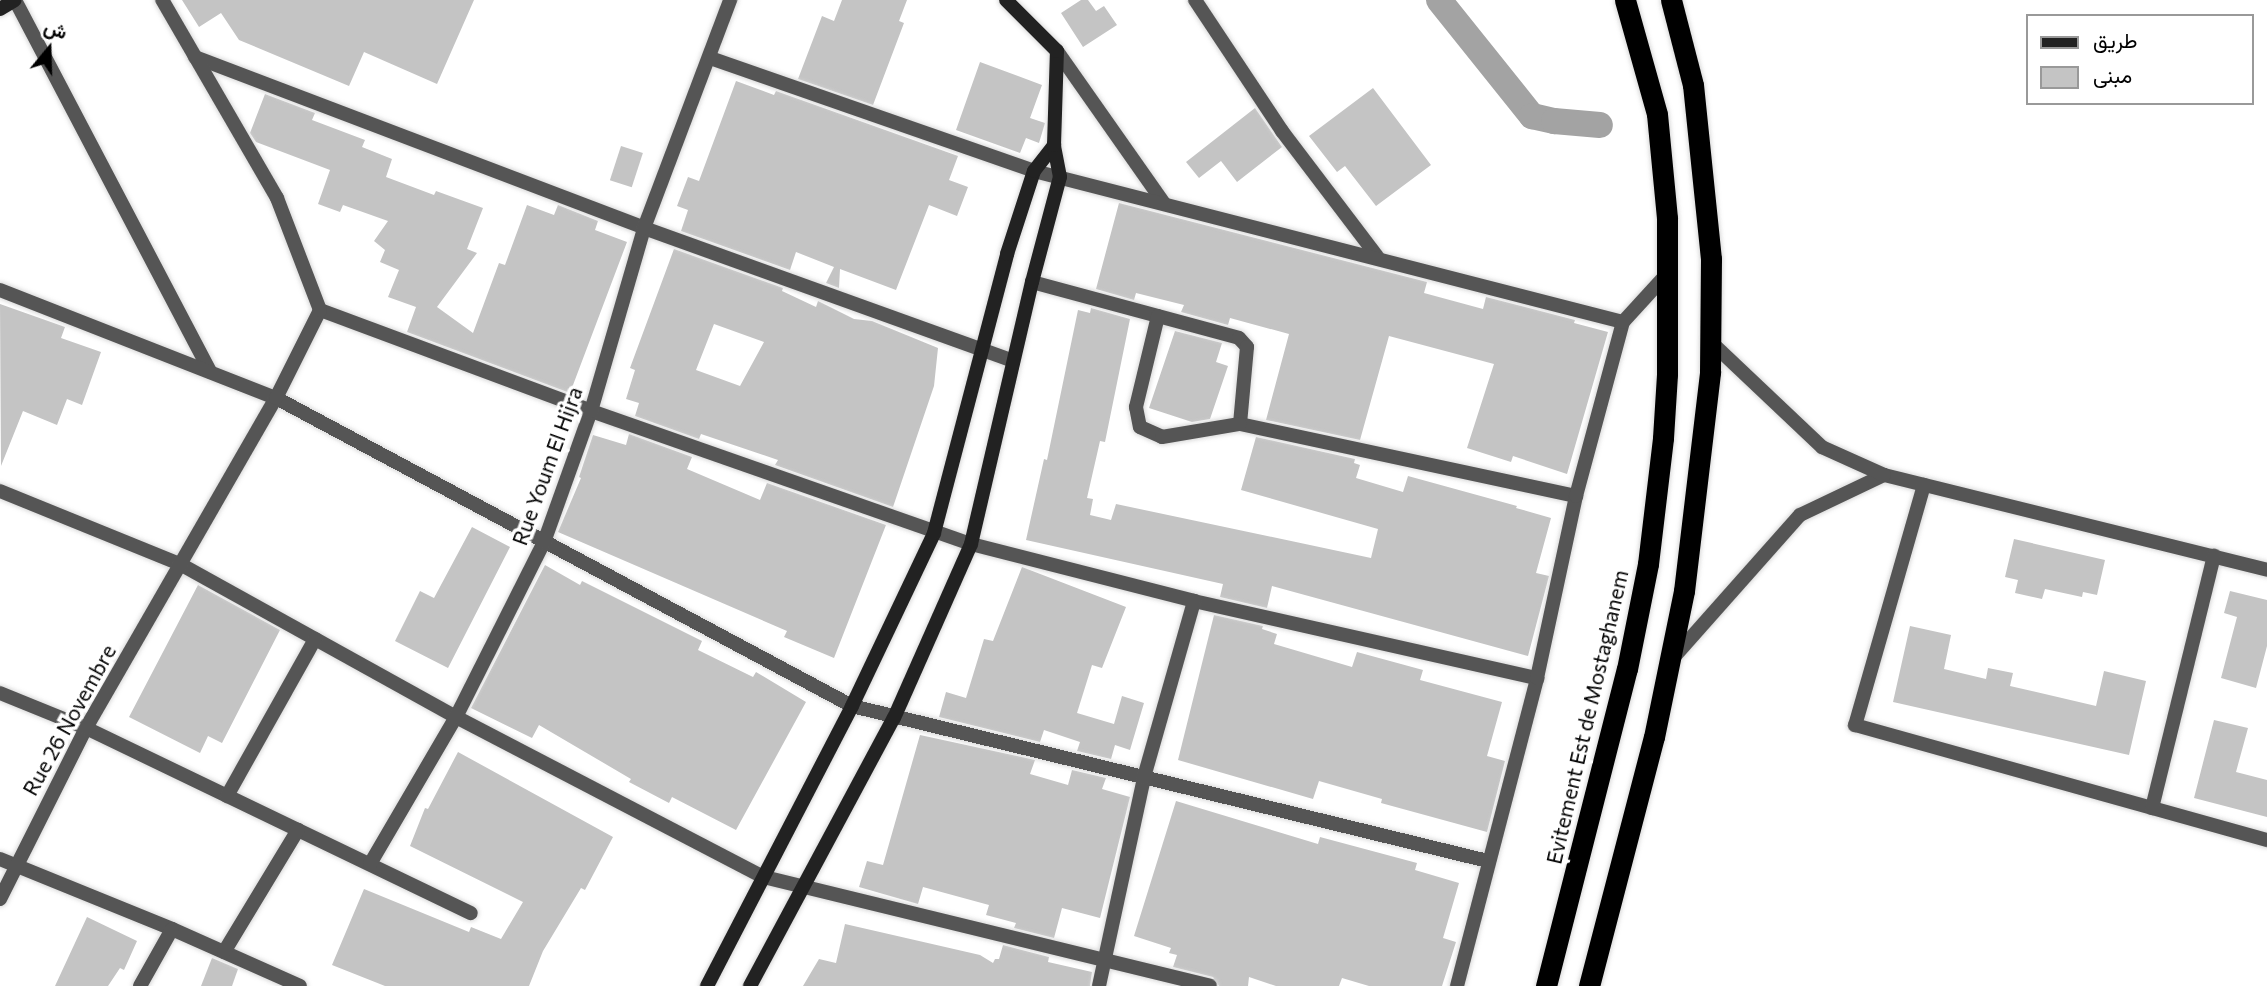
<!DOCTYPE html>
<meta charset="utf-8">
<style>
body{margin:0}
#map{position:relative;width:2267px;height:986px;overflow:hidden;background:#fff;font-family:Commissioner,Vazirmatn,sans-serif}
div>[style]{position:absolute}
.canal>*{height:26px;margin:-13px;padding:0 13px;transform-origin:13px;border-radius:13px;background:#a3a3a3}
.building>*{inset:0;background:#c4c4c4;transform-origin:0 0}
.roads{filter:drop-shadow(0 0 2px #dbdbdb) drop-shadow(0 0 2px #dbdbdb)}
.street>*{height:14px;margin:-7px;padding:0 7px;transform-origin:7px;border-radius:7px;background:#555}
.secondary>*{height:14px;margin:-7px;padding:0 7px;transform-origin:7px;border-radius:7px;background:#222}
.highway>*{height:21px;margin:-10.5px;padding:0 10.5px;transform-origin:10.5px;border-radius:10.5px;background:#000}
span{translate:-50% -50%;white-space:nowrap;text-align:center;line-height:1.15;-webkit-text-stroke:7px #fff;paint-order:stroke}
.street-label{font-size:21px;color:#000}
.legend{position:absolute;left:2026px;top:14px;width:228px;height:91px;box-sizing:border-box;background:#fff;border:2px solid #999;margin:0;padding:9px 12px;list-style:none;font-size:21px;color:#000}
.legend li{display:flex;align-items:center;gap:14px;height:35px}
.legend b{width:35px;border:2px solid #999}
.north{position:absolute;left:14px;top:14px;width:70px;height:70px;-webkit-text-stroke:5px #fff;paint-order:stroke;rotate:19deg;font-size:19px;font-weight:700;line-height:28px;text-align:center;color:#000}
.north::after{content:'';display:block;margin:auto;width:24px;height:32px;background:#000;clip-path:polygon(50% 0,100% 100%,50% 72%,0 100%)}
</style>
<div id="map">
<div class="canal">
<i style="left:1439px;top:0;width:149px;rotate:51.3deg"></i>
<i style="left:1532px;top:116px;width:23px;rotate:13deg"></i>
<i style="left:1554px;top:121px;width:46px;rotate:5deg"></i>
</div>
<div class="building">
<i style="clip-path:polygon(182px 0,474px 0,437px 84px,364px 52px,349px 86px,239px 40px,221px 13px,199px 27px)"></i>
<i style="clip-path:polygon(842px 0,907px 0,899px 21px,904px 23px,873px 105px,798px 79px,822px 16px,834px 21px)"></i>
<i style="clip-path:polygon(1081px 0,1088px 0,1096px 11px,1104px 6px,1117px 25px,1083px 47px,1061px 13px)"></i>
<i style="clip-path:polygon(980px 62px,1042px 85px,1030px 118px,1045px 123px,1039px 143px,1026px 138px,1020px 153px,956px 130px)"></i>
<i style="clip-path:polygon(736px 81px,774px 95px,776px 91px,958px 156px,949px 180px,968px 187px,957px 216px,929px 205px,896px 290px,840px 269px,839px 288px,826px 283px,834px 267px,796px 252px,790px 270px,681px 231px,688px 210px,677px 206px,688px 177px,699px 181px)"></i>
<i style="clip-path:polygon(1373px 88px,1431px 165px,1376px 206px,1345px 166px,1337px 172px,1309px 136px)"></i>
<i style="clip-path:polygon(265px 94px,315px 113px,312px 120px,365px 140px,362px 147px,392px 159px,386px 177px,434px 195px,436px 191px,483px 208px,467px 249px,477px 253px,437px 307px,473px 333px,499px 263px,505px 265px,527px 205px,554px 215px,558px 205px,598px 221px,595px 230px,627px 242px,570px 393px,407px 332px,416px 307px,388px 297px,399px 270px,380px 262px,385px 250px,374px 241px,388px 221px,343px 205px,340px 212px,318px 204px,330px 170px,256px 142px,250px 133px)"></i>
<i style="clip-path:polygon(1255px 108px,1282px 147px,1237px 182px,1221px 161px,1199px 178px,1186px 162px)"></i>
<i style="left:621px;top:146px;width:23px;height:36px;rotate:18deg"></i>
<i style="clip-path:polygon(1119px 203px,1427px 282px,1424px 293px,1483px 309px,1486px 297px,1575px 320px,1574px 323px,1608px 332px,1567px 474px,1513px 456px,1511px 462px,1467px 448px,1494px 364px,1389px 336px,1360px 440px,1266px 420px,1289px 334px,1230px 318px,1228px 325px,1181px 312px,1184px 305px,1136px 293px,1134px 300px,1096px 289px)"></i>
<i style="clip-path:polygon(evenodd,674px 249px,783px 288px,782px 291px,816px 307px,818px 301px,854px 319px,872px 321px,938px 348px,934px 386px,893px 507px,775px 465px,778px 460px,701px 434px,699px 439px,635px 416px,639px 403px,626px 399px,635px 370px,630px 368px,674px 249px,714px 324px,764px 342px,740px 386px,696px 370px,714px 324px)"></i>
<i style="clip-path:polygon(0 304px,65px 327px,61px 338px,101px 352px,82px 405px,67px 399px,57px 425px,23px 411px,1px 466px)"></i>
<i style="clip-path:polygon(1091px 308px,1130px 319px,1105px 442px,1100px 441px,1087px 498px,1093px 499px,1090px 515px,1111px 520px,1116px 504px,1371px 558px,1378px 529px,1241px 490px,1256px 437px,1355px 459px,1354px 463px,1360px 465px,1356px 478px,1403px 492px,1408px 476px,1517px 506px,1516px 508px,1551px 518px,1536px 573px,1549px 576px,1528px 656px,1272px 586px,1267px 608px,1220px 597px,1223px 584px,1026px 540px,1044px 459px,1047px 460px,1078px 310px,1090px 313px)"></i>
<i style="clip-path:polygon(1175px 331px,1222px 343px,1216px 362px,1228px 366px,1210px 419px,1192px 422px,1149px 408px)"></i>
<i style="clip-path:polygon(629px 434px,692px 457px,687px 469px,760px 500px,767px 483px,886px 525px,834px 658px,784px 637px,787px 631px,558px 532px,581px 478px,579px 477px,593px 435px,626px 445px)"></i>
<i style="clip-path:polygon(472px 527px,510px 547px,448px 668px,395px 641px,420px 591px,434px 598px)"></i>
<i style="clip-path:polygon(2014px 539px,2105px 560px,2097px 595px,2083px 592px,2082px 597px,2045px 589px,2042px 599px,2015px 593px,2018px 580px,2005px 577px)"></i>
<i style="clip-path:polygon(545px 565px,580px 585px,582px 581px,702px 641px,698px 650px,753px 677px,756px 672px,806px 702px,736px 830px,672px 797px,669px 803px,629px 782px,631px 779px,539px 725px,532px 738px,471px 708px)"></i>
<i style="clip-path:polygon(1022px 567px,1126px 607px,1102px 668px,1092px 665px,1077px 713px,1114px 724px,1122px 696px,1144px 703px,1130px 750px,1115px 745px,1111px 759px,1077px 751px,1080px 742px,1044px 730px,1040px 742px,939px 717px,946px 692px,966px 698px,984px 639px,993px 641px)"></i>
<i style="clip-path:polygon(198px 585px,280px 630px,222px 743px,208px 736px,200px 753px,129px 717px)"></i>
<i style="clip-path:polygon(2230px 591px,2267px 600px,2267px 646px,2256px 688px,2221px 678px,2237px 617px,2224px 613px)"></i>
<i style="clip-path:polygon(1214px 615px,1263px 626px,1262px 629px,1277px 634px,1274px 644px,1352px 667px,1357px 652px,1423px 670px,1420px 680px,1502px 702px,1487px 756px,1505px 761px,1487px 832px,1381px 803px,1382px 799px,1319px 781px,1313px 799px,1178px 760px)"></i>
<i style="clip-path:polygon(1910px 626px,1951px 635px,1944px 669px,1986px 679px,1988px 668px,2013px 673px,2010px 686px,2096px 706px,2104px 671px,2146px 681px,2129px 755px,1893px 702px)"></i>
<i style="clip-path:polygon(2214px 720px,2248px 728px,2236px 772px,2267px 780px,2267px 817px,2194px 798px)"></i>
<i style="clip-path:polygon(920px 735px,1035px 760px,1030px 774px,1068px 785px,1072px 770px,1106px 778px,1102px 789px,1130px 797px,1100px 918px,1062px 908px,1054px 938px,1014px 928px,1016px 923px,986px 915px,989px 905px,923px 887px,918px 904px,859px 887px,867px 861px,883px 865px)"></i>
<i style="clip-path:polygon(458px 752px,613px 837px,585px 890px,581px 888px,543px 951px,529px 986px,385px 986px,332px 965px,364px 889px,469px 932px,471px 927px,501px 939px,523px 902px,410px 846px,425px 808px,428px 809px)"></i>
<i style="clip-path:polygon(1176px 801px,1318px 844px,1320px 837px,1417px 863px,1415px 870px,1459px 883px,1443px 938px,1456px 942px,1442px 986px,1369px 986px,1342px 978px,1339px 986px,1276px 986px,1249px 977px,1248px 986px,1219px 986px,1213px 977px,1173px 967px,1177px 955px,1169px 953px,1171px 948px,1134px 936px)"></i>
<i style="clip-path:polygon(87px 917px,137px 941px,124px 970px,120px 968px,108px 986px,55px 986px)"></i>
<i style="clip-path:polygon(845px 924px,980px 955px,993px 963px,995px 959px,999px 959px,1003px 945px,1049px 957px,1048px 962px,1092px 972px,1090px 986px,803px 986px,819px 959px,836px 963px)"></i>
<i style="clip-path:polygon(212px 958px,238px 969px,232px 986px,201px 986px)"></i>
</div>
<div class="roads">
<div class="street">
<i style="left:15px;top:0;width:420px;rotate:62.3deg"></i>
<i style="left:1195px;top:0;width:157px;rotate:56.4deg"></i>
<i style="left:1282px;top:131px;width:157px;rotate:52.8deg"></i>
<i style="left:1057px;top:51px;width:186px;rotate:54.9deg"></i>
<i style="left:195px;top:57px;width:480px;rotate:20.8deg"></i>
<i style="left:644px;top:228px;width:392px;rotate:19.8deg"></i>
<i style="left:710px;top:58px;width:343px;rotate:19.2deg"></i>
<i style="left:1034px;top:171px;width:608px;rotate:14.38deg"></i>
<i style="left:1032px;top:282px;width:214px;rotate:15.1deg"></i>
<i style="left:1239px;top:338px;width:12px;rotate:48deg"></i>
<i style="left:1247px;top:347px;width:77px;rotate:95.2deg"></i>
<i style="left:1240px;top:424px;width:344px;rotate:12.1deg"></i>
<i style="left:0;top:290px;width:296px;rotate:21.4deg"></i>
<i style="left:276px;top:398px;width:653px;rotate:28.13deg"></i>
<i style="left:852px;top:706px;width:655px;rotate:13.7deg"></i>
<i style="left:320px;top:310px;width:289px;rotate:20.4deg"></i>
<i style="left:591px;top:411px;width:403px;rotate:19.3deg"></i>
<i style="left:971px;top:544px;width:230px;rotate:14.3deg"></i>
<i style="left:1194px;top:601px;width:352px;rotate:12.7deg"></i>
<i style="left:1158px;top:316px;width:94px;rotate:103.6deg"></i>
<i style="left:1136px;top:407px;width:20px;rotate:79deg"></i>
<i style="left:1140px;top:427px;width:24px;rotate:24deg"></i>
<i style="left:1162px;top:437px;width:79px;rotate:-9.5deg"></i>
<i style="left:1884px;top:475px;width:395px;rotate:13.9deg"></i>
<i style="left:1924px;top:485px;width:250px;rotate:106deg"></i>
<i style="left:1855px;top:725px;width:428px;rotate:15.6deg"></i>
<i style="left:0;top:491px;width:194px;rotate:22.1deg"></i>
<i style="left:180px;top:564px;width:316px;rotate:29deg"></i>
<i style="left:456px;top:717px;width:347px;rotate:27.5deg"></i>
<i style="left:764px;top:877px;width:459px;rotate:13.7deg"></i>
<i style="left:1673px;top:658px;width:191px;rotate:-48.4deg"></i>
<i style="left:1800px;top:515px;width:93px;rotate:-25.5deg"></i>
<i style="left:1884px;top:475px;width:68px;rotate:-155.7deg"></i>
<i style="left:1822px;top:447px;width:154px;rotate:-136.6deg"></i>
<i style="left:0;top:693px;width:93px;rotate:22.1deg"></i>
<i style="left:86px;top:728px;width:427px;rotate:25.7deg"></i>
<i style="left:227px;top:796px;width:180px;rotate:-60.7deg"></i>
<i style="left:2152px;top:808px;width:260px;rotate:-76.2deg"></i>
<i style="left:0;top:859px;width:186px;rotate:22.1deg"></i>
<i style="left:172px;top:929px;width:140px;rotate:24deg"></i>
<i style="left:370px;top:864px;width:170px;rotate:-59.7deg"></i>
<i style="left:456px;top:717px;width:196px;rotate:-63.3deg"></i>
<i style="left:544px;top:542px;width:139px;rotate:-70.3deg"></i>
<i style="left:591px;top:411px;width:191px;rotate:-73.8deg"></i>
<i style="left:644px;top:228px;width:244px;rotate:-69.3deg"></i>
<i style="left:0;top:899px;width:191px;rotate:-63.3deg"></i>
<i style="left:86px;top:728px;width:381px;rotate:-60.1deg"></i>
<i style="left:276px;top:398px;width:98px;rotate:-63.4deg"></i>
<i style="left:320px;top:310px;width:120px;rotate:-111deg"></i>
<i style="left:277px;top:198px;width:229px;rotate:-120.1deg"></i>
<i style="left:224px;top:952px;width:143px;rotate:-58.8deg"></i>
<i style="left:140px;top:986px;width:65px;rotate:-60.7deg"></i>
<i style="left:1099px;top:986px;width:214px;rotate:-77.8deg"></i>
<i style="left:1144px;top:777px;width:183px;rotate:-74.1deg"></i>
<i style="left:1457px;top:986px;width:318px;rotate:-75.4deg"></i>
<i style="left:1537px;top:678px;width:186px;rotate:-77.9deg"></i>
<i style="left:1576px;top:496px;width:180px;rotate:-74.9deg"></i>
<i style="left:1623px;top:322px;width:65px;rotate:-47.5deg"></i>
</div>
<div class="secondary">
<i style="left:0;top:9px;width:17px;rotate:-31deg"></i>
<i style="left:707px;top:986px;width:315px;rotate:-62.6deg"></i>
<i style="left:852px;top:706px;width:191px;rotate:-64.6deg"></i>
<i style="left:934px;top:533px;width:288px;rotate:-75.3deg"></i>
<i style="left:1007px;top:254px;width:87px;rotate:-72deg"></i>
<i style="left:1034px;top:171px;width:33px;rotate:-52deg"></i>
<i style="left:750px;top:986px;width:304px;rotate:-61.8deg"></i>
<i style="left:894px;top:718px;width:190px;rotate:-66.1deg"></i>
<i style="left:971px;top:544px;width:269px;rotate:-76.9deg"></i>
<i style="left:1032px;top:282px;width:109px;rotate:-75.1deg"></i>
<i style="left:1060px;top:177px;width:33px;rotate:-101deg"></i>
<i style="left:1054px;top:145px;width:94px;rotate:-88.2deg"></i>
<i style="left:1057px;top:51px;width:72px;rotate:-135deg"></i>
</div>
<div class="highway">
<i style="left:1546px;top:986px;width:327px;rotate:-75.7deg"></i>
<i style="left:1627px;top:669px;width:107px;rotate:-78.7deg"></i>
<i style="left:1648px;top:564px;width:127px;rotate:-83.2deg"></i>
<i style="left:1663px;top:438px;width:64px;rotate:-86.4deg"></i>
<i style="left:1667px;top:374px;width:156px;rotate:-90deg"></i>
<i style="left:1667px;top:218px;width:104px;rotate:-95.5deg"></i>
<i style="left:1657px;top:114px;width:118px;rotate:-105.7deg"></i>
<i style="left:1589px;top:986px;width:257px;rotate:-75.4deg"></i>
<i style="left:1654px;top:737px;width:149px;rotate:-78.4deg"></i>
<i style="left:1684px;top:591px;width:221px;rotate:-83.2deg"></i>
<i style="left:1710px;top:372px;width:113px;rotate:-89.5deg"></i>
<i style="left:1711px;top:259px;width:175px;rotate:-95.9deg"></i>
<i style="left:1693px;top:85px;width:88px;rotate:-104.5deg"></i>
</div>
</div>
<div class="street-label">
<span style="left:547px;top:466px;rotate:-70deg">Rue Youm El Hijra</span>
<span style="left:1587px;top:717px;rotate:-77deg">Evitement Est de Mostaghanem</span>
<span style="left:69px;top:720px;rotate:-61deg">Rue 26 Novembre</span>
</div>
<ul class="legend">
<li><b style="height:9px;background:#222"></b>طريق</li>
<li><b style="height:19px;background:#c4c4c4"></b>مبنى</li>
</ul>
<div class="north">ش</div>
</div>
